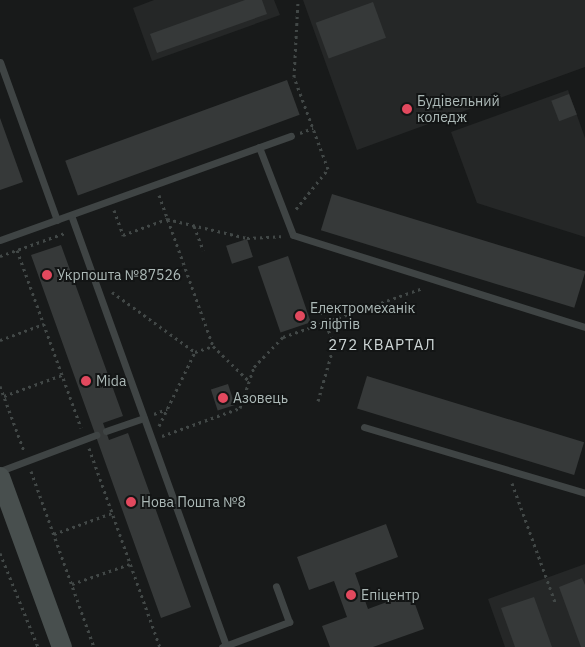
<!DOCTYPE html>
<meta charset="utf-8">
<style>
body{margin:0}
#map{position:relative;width:585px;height:647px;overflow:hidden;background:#181a1a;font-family:"IBM Plex Sans",sans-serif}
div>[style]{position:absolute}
.built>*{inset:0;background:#252727}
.building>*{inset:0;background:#363939;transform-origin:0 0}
.path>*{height:3px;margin-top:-1.5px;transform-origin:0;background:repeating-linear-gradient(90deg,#424847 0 2.5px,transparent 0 6.5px)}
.lane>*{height:7px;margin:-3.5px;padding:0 3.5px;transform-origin:3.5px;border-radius:3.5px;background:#3f4444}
.secondary>*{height:20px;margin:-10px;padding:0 10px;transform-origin:10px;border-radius:10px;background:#484f4e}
.dots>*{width:14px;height:14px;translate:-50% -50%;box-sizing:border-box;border:2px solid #131515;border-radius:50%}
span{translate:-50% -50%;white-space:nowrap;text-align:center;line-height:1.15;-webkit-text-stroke:4px #131515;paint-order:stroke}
.poi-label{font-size:14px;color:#acb9b7}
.left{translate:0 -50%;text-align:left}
.neighbourhood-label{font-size:15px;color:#cdd5d5;letter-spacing:1px}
</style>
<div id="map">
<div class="built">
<i style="clip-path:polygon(154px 0,274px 0,280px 15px,152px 61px,133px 8px)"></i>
<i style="clip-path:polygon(303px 0,585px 0,585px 67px,357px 150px)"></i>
<i style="clip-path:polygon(568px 90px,585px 138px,585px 237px,477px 203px,451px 132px)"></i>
<i style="clip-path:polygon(585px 564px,585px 647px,505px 647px,488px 599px)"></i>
</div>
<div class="building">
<i style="clip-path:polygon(245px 0,262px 0,267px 14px,157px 53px,150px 34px)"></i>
<i style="left:373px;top:2px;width:38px;height:61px;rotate:70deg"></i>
<i style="left:287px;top:80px;width:37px;height:236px;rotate:70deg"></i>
<i style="left:569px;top:94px;width:22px;height:19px;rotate:69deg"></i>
<i style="clip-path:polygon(0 118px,23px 182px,0 190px)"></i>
<i style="left:332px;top:194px;width:265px;height:38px;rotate:17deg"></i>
<i style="left:247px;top:239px;width:19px;height:22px;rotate:72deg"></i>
<i style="clip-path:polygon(61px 245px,123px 416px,103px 423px,109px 440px,128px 433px,191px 607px,161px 618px,31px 255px)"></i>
<i style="left:288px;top:256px;width:70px;height:32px;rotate:71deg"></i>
<i style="left:367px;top:376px;width:227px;height:34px;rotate:17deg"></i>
<i style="left:228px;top:384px;width:22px;height:18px;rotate:72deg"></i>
<i style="clip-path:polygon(386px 524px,398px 557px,355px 573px,368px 609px,411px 593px,424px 629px,373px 647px,330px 647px,322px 626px,347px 617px,334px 581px,309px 590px,297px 557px)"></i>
<i style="clip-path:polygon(582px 578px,585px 585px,585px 647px,581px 647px,559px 587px)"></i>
<i style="clip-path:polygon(534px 597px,552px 647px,515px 647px,501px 608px)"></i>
</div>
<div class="path">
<i style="left:300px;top:133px;width:14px;rotate:-21deg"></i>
<i style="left:159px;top:195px;width:160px;rotate:70.3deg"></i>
<i style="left:213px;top:346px;width:50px;rotate:44.2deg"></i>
<i style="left:296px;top:209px;width:51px;rotate:-51.3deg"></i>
<i style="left:328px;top:169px;width:98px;rotate:-110.3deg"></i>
<i style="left:294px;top:77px;width:77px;rotate:-87deg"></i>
<i style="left:114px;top:210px;width:27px;rotate:70deg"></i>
<i style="left:123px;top:235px;width:47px;rotate:-20deg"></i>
<i style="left:167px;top:219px;width:82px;rotate:13.4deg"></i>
<i style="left:247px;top:238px;width:34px;rotate:-3deg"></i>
<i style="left:194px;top:226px;width:26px;rotate:69deg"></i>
<i style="left:17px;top:250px;width:189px;rotate:70.2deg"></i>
<i style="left:0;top:256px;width:69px;rotate:-19.5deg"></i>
<i style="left:112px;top:292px;width:102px;rotate:35.9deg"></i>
<i style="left:0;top:340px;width:47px;rotate:-20deg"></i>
<i style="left:0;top:386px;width:69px;rotate:69.7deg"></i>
<i style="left:4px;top:396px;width:62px;rotate:-19.9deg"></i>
<i style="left:318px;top:401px;width:58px;rotate:-74.1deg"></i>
<i style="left:334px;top:345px;width:43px;rotate:-110.6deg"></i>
<i style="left:154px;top:414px;width:14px;rotate:-21deg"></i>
<i style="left:159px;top:426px;width:82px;rotate:-64.1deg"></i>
<i style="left:195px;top:352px;width:19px;rotate:-18deg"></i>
<i style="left:162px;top:436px;width:83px;rotate:-19.7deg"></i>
<i style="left:240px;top:408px;width:43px;rotate:-71.1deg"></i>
<i style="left:254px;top:367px;width:42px;rotate:-46deg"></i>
<i style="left:283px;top:337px;width:148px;rotate:-19.3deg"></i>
<i style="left:89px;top:448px;width:211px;rotate:70.4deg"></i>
<i style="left:31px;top:471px;width:187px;rotate:70.3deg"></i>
<i style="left:512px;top:483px;width:127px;rotate:70.1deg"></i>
<i style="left:54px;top:534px;width:62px;rotate:-19.9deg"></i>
<i style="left:0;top:553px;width:101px;rotate:68deg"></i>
<i style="left:72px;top:584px;width:61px;rotate:-19deg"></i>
</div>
<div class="lane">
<i style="left:0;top:62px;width:168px;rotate:70.2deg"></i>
<i style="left:259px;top:147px;width:94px;rotate:68.9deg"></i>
<i style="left:293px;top:235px;width:306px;rotate:17.5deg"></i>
<i style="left:71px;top:215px;width:458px;rotate:70.2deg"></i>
<i style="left:0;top:240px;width:309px;rotate:-19.7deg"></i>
<i style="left:364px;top:427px;width:231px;rotate:16.6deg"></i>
<i style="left:106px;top:431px;width:40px;rotate:-18.9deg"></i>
<i style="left:0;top:471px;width:103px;rotate:-20.6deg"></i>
<i style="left:222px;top:647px;width:72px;rotate:-20.5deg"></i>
<i style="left:289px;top:622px;width:38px;rotate:-110deg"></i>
</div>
<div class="secondary">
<i style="left:0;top:477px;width:181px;rotate:70deg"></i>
</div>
<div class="dots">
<i style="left:407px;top:109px;background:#e2495e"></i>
<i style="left:47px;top:275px;background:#e2495e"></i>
<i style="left:300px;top:316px;background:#e2495e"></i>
<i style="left:86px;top:381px;background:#e2495e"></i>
<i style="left:223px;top:398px;background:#e2495e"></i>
<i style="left:131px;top:502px;background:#e2495e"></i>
<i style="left:351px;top:595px;background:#e2495e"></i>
</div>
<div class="poi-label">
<span class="left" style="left:417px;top:109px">Будівельний<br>коледж</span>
<span class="left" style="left:57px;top:275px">Укрпошта №87526</span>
<span class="left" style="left:310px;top:316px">Електромеханік<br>з ліфтів</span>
<span class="left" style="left:96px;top:381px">Mida</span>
<span class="left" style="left:233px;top:398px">Азовець</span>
<span class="left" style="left:141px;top:502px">Нова Пошта №8</span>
<span class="left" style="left:361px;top:595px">Епіцентр</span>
</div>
<div class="neighbourhood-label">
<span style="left:382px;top:345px">272 КВАРТАЛ</span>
</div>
</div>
